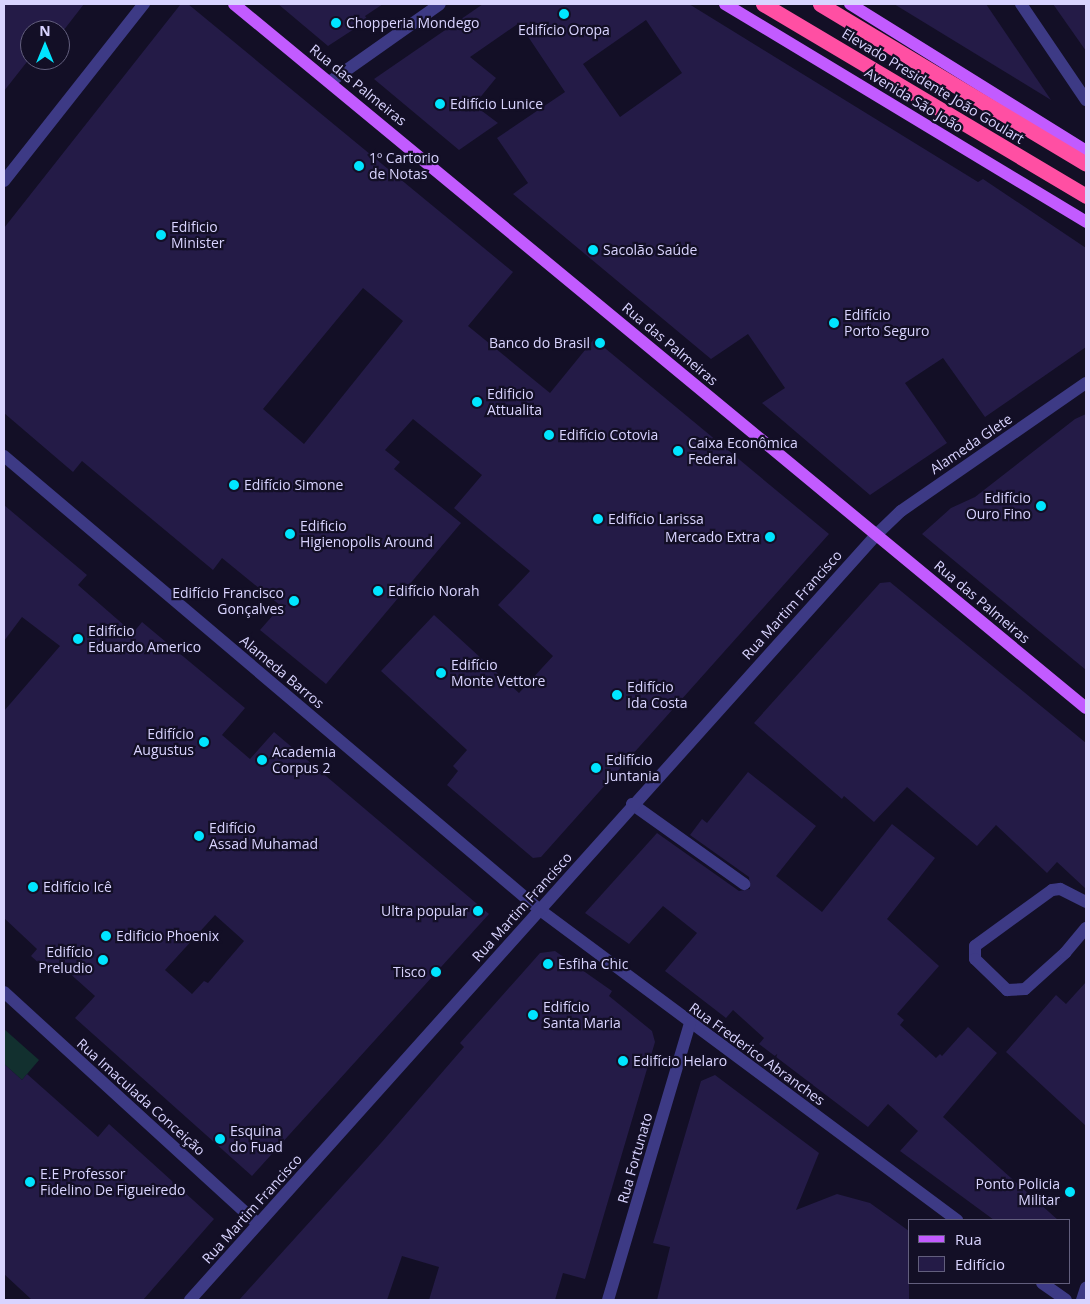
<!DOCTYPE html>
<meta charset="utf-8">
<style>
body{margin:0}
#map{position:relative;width:1090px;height:1304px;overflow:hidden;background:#130f26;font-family:"Open Sans",sans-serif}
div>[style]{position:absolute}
.green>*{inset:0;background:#12302f}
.building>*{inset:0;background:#241b47}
.minor>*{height:12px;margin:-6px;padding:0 6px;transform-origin:6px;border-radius:6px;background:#3d3a85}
.major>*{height:12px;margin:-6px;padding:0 6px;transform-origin:6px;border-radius:6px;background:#c25bff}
.highway>*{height:15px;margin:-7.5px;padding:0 7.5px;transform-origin:7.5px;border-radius:7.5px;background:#ff4fa3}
.dots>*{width:14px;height:14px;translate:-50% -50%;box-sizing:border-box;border:2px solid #130f26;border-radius:50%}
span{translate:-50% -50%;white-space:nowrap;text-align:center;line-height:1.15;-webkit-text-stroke:4.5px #130f26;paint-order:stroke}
.poi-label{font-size:14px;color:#d9d4ff}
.left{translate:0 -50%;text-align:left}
.right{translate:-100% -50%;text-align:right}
.street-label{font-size:14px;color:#d9d4ff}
.frame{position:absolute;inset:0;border:5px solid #d9d4ff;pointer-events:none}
.legend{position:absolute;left:908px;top:1219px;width:162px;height:65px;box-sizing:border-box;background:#130f26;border:1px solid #625e7d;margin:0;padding:6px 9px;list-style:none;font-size:15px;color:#d9d4ff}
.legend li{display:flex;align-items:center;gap:10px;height:25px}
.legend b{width:25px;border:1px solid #625e7d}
.north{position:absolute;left:20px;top:20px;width:50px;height:50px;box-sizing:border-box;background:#130f26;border:1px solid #625e7d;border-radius:50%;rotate:0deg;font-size:14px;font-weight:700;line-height:20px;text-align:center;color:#d9d4ff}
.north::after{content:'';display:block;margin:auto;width:18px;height:22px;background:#00e5ff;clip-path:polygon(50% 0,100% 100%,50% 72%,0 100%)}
</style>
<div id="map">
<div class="green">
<i style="clip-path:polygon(4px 1029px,39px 1060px,22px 1080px,4px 1064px)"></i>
</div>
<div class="building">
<i style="clip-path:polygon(4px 4px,84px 4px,60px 35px,60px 30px,30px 30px,30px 58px,4px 91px)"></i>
<i style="clip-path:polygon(evenodd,188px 4px,513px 272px,468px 326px,550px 393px,594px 339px,829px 534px,541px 857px,533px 858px,447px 785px,458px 771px,453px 766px,467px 750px,381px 671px,434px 615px,519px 693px,553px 656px,498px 605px,530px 571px,454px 508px,482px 475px,413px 419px,385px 450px,400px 462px,394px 469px,461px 523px,326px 684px,260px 630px,281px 606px,222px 558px,213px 570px,82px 461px,73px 472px,4px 413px,4px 228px,180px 5px,188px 4px,363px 288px,403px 321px,304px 444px,263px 409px,363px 288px)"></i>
<i style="clip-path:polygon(278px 4px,383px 4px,365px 16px,368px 20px,328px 46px)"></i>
<i style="clip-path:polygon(evenodd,483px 4px,689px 4px,978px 182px,983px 179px,1086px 248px,1086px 347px,985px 417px,943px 358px,905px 383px,947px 443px,870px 495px,762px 403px,785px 388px,748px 334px,711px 359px,513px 194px,528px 183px,497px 138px,565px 92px,519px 23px,470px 57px,496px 78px,474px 105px,498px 123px,459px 150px,374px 79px,483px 4px,646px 20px,682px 73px,620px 117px,583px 64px,646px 20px)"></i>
<i style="clip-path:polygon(894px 4px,986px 4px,1051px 100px)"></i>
<i style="clip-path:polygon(1053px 4px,1086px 4px,1086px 51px)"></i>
<i style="clip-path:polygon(1086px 414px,1086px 670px,922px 534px,951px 508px,975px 497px,1075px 419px)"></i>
<i style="clip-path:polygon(evenodd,4px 505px,87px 575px,78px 585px,133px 633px,142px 622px,245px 708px,222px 735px,250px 759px,274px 732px,489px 914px,252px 1176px,75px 1018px,95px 996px,58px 963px,50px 973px,31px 956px,37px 949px,4px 918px,4px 711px,60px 646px,22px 617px,4px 641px,4px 505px,215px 915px,244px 941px,208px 983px,204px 981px,192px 994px,165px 970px,215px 915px)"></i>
<i style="clip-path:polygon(890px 582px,1086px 743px,1086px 889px,1057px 862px,1047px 873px,996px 825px,977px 846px,907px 787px,874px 822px,844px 796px,842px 799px,754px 723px,880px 583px)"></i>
<i style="clip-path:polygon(748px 772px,816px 826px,776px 876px,822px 912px,892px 824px,935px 858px,887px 919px,939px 966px,897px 1014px,904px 1020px,900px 1025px,936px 1058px,940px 1054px,942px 1056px,968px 1027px,997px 1053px,943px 1117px,1058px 1220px,994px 1220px,900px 1151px,918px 1131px,888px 1104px,868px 1127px,759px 1044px,764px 1038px,733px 1010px,726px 1018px,665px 971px,697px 933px,663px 906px,629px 944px,585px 913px,657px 833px,739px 891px,750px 889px,749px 877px,690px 835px,702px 819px,707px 823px)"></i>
<i style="clip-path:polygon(555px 951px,612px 991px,609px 996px,652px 1031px,655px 1042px,585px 1279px,563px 1273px,555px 1300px,429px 1300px,439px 1267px,402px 1256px,387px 1300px,239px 1300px,381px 1143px,464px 1047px,460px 1043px,517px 979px,540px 953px)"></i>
<i style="clip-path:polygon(1086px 982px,1086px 1126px,1006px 1052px,1056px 995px,1066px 1004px)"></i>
<i style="clip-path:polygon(4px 1064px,22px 1080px,27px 1074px,98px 1137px,109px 1124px,214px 1219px,143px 1300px,32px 1300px,4px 1274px)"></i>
<i style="clip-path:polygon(715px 1075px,819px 1153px,796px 1210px,837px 1194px,870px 1203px,909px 1231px,909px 1300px,657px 1300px,670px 1247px,653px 1243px,701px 1081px)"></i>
</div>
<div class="minor">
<i style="left:1021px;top:4px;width:116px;rotate:55.9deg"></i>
<i style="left:331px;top:81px;width:133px;rotate:-35.2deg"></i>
<i style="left:4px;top:181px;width:226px;rotate:-51.7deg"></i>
<i style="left:4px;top:456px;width:702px;rotate:40.27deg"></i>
<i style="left:540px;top:910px;width:520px;rotate:36.63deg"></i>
<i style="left:632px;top:804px;width:138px;rotate:35.5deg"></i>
<i style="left:1086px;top:902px;width:29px;rotate:-153deg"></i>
<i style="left:1060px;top:889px;width:8px;rotate:173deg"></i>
<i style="left:1052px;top:890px;width:95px;rotate:144deg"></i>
<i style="left:975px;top:946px;width:13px;rotate:90deg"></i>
<i style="left:975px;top:959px;width:45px;rotate:44.1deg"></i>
<i style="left:1007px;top:990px;width:18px;rotate:-3deg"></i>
<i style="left:1025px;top:989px;width:54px;rotate:-42deg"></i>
<i style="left:1065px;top:953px;width:33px;rotate:-50deg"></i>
<i style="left:4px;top:992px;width:344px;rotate:42.4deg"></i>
<i style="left:1042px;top:1283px;width:29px;rotate:35deg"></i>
<i style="left:190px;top:1300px;width:1029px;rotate:-48.11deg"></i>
<i style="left:877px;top:534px;width:33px;rotate:-44deg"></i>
<i style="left:901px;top:511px;width:225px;rotate:-34.7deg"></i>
<i style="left:608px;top:1300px;width:289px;rotate:-73.5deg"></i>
<i style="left:1082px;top:1300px;width:13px;rotate:-72deg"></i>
</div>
<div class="major">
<i style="left:234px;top:4px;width:1105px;rotate:39.57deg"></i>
<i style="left:725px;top:4px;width:422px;rotate:31.1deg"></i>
<i style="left:850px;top:4px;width:278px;rotate:31.9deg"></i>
</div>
<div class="highway">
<i style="left:763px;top:4px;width:376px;rotate:30.7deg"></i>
<i style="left:820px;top:4px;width:310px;rotate:31deg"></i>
</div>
<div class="dots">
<i style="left:564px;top:14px;background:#00e5ff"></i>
<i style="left:336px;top:23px;background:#00e5ff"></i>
<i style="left:440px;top:104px;background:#00e5ff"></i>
<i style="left:359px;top:166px;background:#00e5ff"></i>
<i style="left:161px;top:235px;background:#00e5ff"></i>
<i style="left:593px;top:250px;background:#00e5ff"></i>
<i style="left:834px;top:323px;background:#00e5ff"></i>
<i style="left:600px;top:343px;background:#00e5ff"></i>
<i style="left:477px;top:402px;background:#00e5ff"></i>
<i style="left:549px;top:435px;background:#00e5ff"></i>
<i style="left:678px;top:451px;background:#00e5ff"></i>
<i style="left:234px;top:485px;background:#00e5ff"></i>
<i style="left:1041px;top:506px;background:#00e5ff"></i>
<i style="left:598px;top:519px;background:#00e5ff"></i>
<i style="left:290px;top:534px;background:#00e5ff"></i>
<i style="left:770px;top:537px;background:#00e5ff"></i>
<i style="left:378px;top:591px;background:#00e5ff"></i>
<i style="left:294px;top:601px;background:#00e5ff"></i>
<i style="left:78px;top:639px;background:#00e5ff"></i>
<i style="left:441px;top:673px;background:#00e5ff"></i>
<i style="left:617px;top:695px;background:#00e5ff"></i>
<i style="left:204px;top:742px;background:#00e5ff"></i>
<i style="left:262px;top:760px;background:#00e5ff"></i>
<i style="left:596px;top:768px;background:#00e5ff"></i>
<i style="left:199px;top:836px;background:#00e5ff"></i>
<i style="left:33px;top:887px;background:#00e5ff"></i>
<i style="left:478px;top:911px;background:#00e5ff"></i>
<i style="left:106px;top:936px;background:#00e5ff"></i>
<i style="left:103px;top:960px;background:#00e5ff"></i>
<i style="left:548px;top:964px;background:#00e5ff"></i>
<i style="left:436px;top:972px;background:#00e5ff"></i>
<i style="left:533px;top:1015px;background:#00e5ff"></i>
<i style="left:623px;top:1061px;background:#00e5ff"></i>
<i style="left:220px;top:1139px;background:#00e5ff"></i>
<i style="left:30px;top:1182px;background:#00e5ff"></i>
<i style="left:1070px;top:1192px;background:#00e5ff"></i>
</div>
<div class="poi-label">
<span class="left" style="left:346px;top:23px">Chopperia Mondego</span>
<span style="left:564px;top:30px">Edifício Oropa</span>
<span class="left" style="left:450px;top:104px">Edifício Lunice</span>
<span class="left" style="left:369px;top:166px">1º Cartorio<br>de Notas</span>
<span class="left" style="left:171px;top:235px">Edificio<br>Minister</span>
<span class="left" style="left:603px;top:250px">Sacolão Saúde</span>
<span class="left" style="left:844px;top:323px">Edifício<br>Porto Seguro</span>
<span class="right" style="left:590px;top:343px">Banco do Brasil</span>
<span class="left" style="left:487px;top:402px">Edificio<br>Attualita</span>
<span class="left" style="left:559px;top:435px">Edifício Cotovia</span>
<span class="left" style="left:688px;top:451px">Caixa Econômica<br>Federal</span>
<span class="left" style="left:244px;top:485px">Edifício Simone</span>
<span class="right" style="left:1031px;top:506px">Edifício<br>Ouro Fino</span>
<span class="left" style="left:608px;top:519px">Edifício Larissa</span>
<span class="left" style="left:300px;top:534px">Edificio<br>Higienopolis Around</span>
<span class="right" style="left:760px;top:537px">Mercado Extra</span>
<span class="left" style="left:388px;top:591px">Edifício Norah</span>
<span class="right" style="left:284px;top:601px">Edifício Francisco<br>Gonçalves</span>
<span class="left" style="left:88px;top:639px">Edifício<br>Eduardo Americo</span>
<span class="left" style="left:451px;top:673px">Edifício<br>Monte Vettore</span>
<span class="left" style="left:627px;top:695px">Edifício<br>Ida Costa</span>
<span class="right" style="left:194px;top:742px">Edifício<br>Augustus</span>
<span class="left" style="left:272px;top:760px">Academia<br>Corpus 2</span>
<span class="left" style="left:606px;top:768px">Edifício<br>Juntania</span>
<span class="left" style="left:209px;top:836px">Edifício<br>Assad Muhamad</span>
<span class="left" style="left:43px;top:887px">Edifício Icê</span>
<span class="right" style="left:468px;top:911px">Ultra popular</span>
<span class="left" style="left:116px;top:936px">Edificio Phoenix</span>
<span class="right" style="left:93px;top:960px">Edifício<br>Preludio</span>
<span class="left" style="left:558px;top:964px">Esfiha Chic</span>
<span class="right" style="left:426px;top:972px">Tisco</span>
<span class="left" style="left:543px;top:1015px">Edifício<br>Santa Maria</span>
<span class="left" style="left:633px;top:1061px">Edifício Helaro</span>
<span class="left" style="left:230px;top:1139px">Esquina<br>do Fuad</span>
<span class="left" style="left:40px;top:1182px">E.E Professor<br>Fidelino De Figueiredo</span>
<span class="right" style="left:1060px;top:1192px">Ponto Policia<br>Militar</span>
</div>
<div class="street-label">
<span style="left:358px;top:85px;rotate:39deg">Rua das Palmeiras</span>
<span style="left:933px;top:86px;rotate:31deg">Elevado Presidente João Goulart</span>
<span style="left:914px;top:100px;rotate:31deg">Avenida São João</span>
<span style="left:670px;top:344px;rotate:40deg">Rua das Palmeiras</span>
<span style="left:971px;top:444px;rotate:-34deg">Alameda Glete</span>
<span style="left:982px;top:602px;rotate:40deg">Rua das Palmeiras</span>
<span style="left:792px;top:605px;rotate:-48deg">Rua Martim Francisco</span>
<span style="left:282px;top:672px;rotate:40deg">Alameda Barros</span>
<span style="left:522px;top:907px;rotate:-48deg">Rua Martim Francisco</span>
<span style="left:757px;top:1054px;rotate:36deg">Rua Frederico Abranches</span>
<span style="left:141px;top:1097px;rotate:42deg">Rua Imaculada Conceição</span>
<span style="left:635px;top:1158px;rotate:-74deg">Rua Fortunato</span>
<span style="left:252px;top:1209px;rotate:-48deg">Rua Martim Francisco</span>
</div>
<div class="frame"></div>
<ul class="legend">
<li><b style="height:6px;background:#c25bff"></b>Rua</li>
<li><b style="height:14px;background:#241b47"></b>Edifício</li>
</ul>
<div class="north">N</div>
</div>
